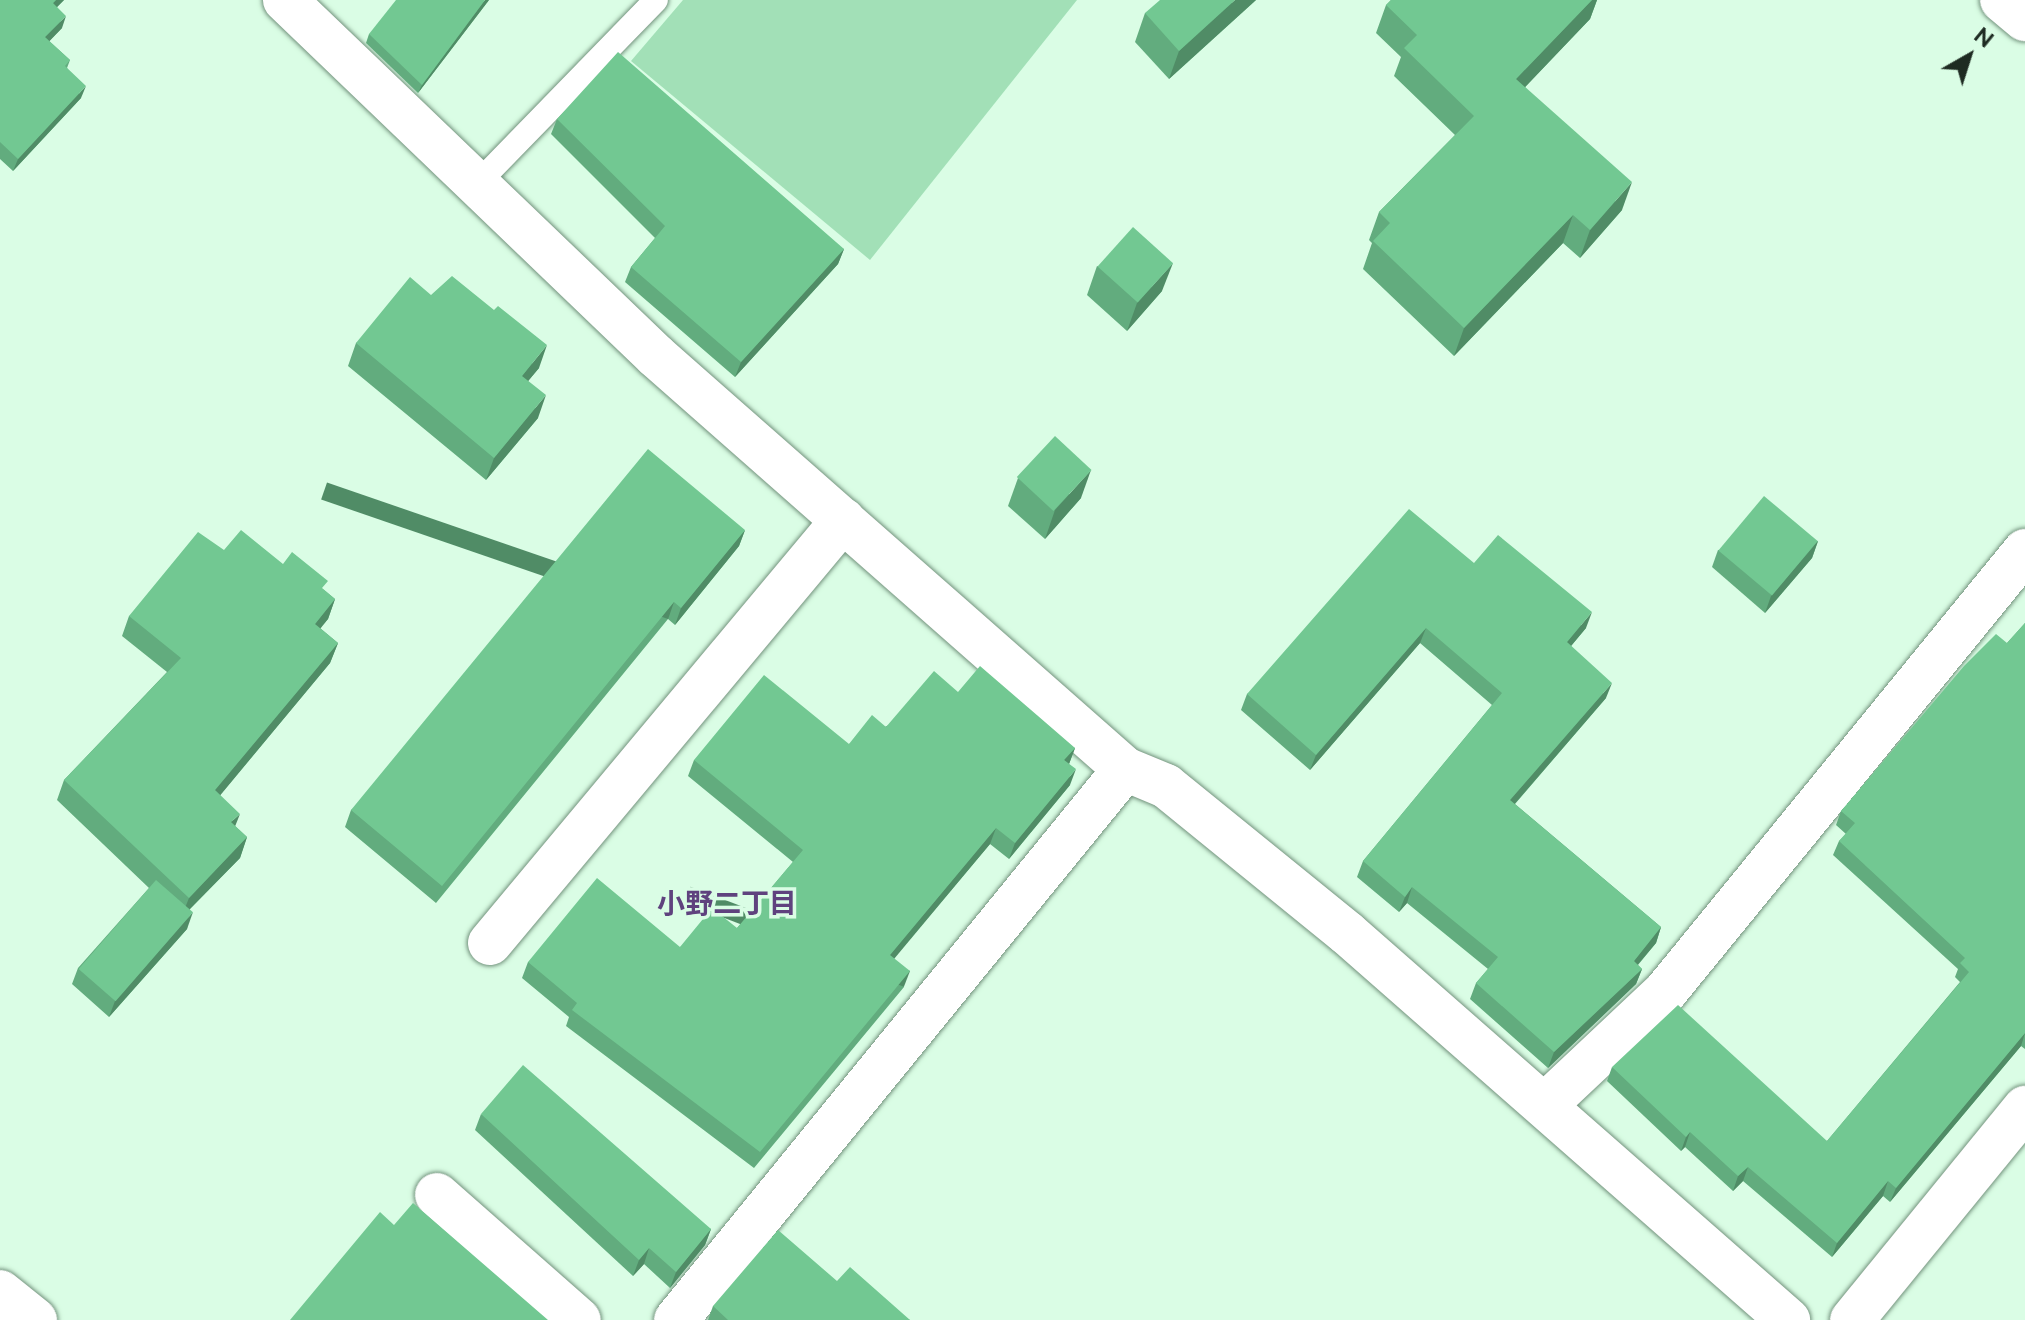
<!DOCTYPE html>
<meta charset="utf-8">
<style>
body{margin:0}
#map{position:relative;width:2025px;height:1320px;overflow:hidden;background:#dafde5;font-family:Raleway,"Noto Sans JP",sans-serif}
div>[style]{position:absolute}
.green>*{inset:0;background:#a2e0b7}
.roads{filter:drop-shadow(0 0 2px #73937d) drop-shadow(0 0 2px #73937d)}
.service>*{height:24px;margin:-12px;padding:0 12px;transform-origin:12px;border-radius:12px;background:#fff}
.minor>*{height:44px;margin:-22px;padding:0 22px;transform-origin:22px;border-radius:22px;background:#fff}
.wall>*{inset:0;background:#62ac7e}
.shaded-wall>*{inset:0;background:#508c66;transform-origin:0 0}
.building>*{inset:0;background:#72c892;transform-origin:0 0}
span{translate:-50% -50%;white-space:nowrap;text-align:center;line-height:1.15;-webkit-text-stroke:7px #dafde5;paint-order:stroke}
.neighbourhood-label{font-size:28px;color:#5f427e;font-weight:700}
.north{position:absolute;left:1929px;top:16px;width:80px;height:80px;-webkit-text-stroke:6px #dafde5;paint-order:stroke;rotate:39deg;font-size:22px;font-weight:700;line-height:32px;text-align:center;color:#1e2b22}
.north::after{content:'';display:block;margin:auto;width:28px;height:36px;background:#1e2b22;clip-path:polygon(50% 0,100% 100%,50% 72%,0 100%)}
</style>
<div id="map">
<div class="green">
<i style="clip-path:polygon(683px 0,1077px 0,870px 260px,631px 61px)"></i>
</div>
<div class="roads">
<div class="service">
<i style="left:476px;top:185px;width:258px;rotate:-45.8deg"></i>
</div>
<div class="minor">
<i style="left:285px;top:0;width:514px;rotate:43.82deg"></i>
<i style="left:656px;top:356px;width:625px;rotate:41.37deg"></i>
<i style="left:1125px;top:769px;width:44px;rotate:22.5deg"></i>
<i style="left:1166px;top:786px;width:233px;rotate:39.1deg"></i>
<i style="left:1347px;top:933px;width:587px;rotate:41.27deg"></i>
<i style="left:2002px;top:0;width:30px;rotate:40deg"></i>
<i style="left:490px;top:943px;width:551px;rotate:-50.15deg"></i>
<i style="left:1545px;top:1105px;width:166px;rotate:-43.3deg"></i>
<i style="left:1666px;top:991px;width:568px;rotate:-50.79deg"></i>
<i style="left:437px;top:1195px;width:189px;rotate:41.4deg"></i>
<i style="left:0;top:1292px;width:45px;rotate:38.7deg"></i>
<i style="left:676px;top:1320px;width:711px;rotate:-50.82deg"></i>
<i style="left:1852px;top:1320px;width:274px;rotate:-50.8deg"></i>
</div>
</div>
<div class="wall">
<i style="clip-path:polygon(0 0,64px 0,57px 7px,62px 28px,49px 41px,70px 60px,67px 68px,81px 98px,13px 171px,0 159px)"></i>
<i style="clip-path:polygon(489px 0,418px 93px,366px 43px,369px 34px)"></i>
<i style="clip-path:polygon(1256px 0,1169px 79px,1135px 42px,1145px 13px)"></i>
<i style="clip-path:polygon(1391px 0,1597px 0,1590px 19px,1525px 87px,1622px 210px,1580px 258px,1563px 243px,1454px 356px,1363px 269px,1372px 243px,1369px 240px,1379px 212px,1455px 135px,1394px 76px,1401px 57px,1376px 33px,1386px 5px)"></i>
<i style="clip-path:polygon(557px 119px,844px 249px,838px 264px,735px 377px,625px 282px,631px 267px,655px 238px,551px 134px)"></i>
<i style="clip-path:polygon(1097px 266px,1162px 291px,1127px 331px,1087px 295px)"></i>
<i style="clip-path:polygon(431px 295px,539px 368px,528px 381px,538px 418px,486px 480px,348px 366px,356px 343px)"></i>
<i style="clip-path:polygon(1018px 478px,1081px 498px,1045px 539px,1008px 506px)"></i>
<i style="clip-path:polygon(745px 530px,739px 546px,675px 625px,668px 619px,436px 903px,345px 827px,351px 810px)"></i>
<i style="clip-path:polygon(1818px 541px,1812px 558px,1765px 613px,1712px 567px,1718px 550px)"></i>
<i style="clip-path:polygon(1474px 563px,1586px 628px,1571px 646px,1606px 698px,1515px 804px,1661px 927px,1656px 943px,1638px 965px,1642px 969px,1636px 984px,1548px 1068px,1470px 999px,1476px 983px,1488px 969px,1407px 903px,1399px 912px,1357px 877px,1363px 861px,1492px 705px,1420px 643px,1310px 770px,1241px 710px,1247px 694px)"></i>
<i style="clip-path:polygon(283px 564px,324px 590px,335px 599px,328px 619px,320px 628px,338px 643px,330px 663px,220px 795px,235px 826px,247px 837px,240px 858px,190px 909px,187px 929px,109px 1017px,72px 984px,78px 968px,149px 888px,57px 800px,64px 780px,167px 672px,122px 636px,129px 616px)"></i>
<i style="clip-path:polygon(2025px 623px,2025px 1049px,2021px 1046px,1890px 1202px,1883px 1196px,1832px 1257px,1743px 1181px,1733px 1191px,1685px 1147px,1681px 1151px,1607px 1081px,1612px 1067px,1827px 1141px,1960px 982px,1955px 977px,1958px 969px,1833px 855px,1839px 841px,1846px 834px,1836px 825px,1841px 811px,2007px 643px)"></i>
<i style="clip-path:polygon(958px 692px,1075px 748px,1069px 764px,1070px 785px,1009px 859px,990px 844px,894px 958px,904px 987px,754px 1168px,566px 1026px,569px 1017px,522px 978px,528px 962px,680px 947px,737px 928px,793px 862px,688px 776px,694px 760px,849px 744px)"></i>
<i style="clip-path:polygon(481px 1114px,711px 1229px,705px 1245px,670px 1288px,644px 1264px,633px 1276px,475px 1130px)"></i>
<i style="clip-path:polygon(837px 1281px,910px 1320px,708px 1320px,713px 1306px)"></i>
</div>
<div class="shaded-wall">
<i style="clip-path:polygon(56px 0,64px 0,48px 16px,53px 3px)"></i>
<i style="clip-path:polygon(485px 0,489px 0,418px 93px,422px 85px)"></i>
<i style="clip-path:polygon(1235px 0,1256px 0,1169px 79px,1179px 51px)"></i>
<i style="clip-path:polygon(1592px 0,1597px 0,1590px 19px,1506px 107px,1516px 79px)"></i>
<i style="clip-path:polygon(66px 16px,62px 28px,41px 50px,45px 37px)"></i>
<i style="clip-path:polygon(86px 86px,81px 98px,13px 171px,18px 159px)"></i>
<i style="clip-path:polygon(1632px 182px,1622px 210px,1580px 258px,1590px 230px)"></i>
<i style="clip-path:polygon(1573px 215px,1563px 243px,1454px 356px,1464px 328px)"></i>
<i style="clip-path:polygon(844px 249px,838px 264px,735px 377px,741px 362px)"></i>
<i style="clip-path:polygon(1173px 263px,1162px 291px,1127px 331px,1137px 303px)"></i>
<i style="clip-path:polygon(547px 345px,539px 368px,514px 398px,522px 376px)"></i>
<i style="clip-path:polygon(546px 395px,538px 418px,486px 480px,494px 458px)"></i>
<i style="clip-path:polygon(1091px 470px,1081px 498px,1045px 539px,1055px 510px)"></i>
<i style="clip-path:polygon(745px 530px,739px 546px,675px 625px,681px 608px)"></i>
<i style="clip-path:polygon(1818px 541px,1812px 558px,1765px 613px,1771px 596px)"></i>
<i style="clip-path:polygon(335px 599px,328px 619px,308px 644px,315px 624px)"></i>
<i style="left:674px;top:602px;width:18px;height:367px;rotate:109deg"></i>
<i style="clip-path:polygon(1592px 612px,1586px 628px,1561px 658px,1567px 642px)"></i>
<i style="clip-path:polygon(1426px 628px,1420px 643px,1310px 770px,1316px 755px)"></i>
<i style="clip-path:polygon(338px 643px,330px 663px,208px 810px,215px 790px)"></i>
<i style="clip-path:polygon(1612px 683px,1606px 698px,1505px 815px,1510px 800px)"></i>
<i style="clip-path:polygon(1075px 748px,1069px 764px,1064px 760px)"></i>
<i style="clip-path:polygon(1076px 769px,1070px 785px,1009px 859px,1015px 843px)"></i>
<i style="clip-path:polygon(240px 814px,232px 834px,231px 822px)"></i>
<i style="clip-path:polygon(996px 828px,990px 844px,884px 971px,890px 955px)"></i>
<i style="clip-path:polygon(247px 837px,240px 858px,181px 918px,189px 898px)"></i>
<i style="clip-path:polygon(1412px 887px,1407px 903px,1399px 912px,1405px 897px)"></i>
<i style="clip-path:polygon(193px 912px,187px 929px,109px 1017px,115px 1001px)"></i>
<i style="clip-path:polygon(1661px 927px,1656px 943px,1628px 976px,1634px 961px)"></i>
<i style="clip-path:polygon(1642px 969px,1636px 984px,1548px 1068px,1554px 1052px)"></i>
<i style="left:910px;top:971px;width:17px;height:235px;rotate:111deg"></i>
<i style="clip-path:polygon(2025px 1033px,2021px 1046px,1890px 1202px,1896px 1188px)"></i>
<i style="clip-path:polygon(1690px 1132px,1685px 1147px,1681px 1151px,1686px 1137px)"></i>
<i style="clip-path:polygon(1748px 1167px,1743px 1181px,1733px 1191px,1738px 1176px)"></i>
<i style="clip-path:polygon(1888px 1181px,1883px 1196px,1832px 1257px,1837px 1243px)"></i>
<i style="clip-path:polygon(711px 1229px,705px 1245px,670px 1288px,676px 1272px)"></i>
<i style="clip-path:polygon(649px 1248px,644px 1264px,633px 1276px,639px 1260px)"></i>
</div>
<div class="building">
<i style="clip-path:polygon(0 0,56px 0,53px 3px,66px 16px,45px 37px,70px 60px,65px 66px,86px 86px,18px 159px,0 142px)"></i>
<i style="clip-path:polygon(396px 0,485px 0,422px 85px,369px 34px)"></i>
<i style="clip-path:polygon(1160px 0,1235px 0,1179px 51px,1145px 13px)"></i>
<i style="clip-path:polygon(1391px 0,1592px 0,1516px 79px,1632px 182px,1590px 230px,1573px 215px,1464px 328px,1373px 241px,1390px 223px,1379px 212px,1474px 116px,1404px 48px,1417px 35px,1386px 5px)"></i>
<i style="clip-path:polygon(618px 52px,844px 249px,741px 362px,631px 267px,665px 226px,557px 119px)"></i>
<i style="left:1133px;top:227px;width:54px;height:53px;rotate:42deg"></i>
<i style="clip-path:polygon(452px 276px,494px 310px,498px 306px,547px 345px,522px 376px,546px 395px,494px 458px,356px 343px,410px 277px,431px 295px)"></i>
<i style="left:1055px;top:436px;width:50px;height:56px;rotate:43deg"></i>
<i style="clip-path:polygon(648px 449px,745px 530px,681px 608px,674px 602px,442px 886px,351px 810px)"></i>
<i style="left:1764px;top:496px;width:70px;height:71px;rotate:40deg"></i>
<i style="clip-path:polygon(1409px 509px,1474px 563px,1498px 535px,1592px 612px,1567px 642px,1612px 683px,1510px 800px,1661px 927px,1634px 961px,1642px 969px,1554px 1052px,1476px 983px,1498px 957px,1412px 887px,1405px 897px,1363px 861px,1502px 693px,1426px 628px,1316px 755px,1247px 694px)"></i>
<i style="clip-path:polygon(241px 530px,283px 564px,292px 552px,328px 581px,322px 588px,335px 599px,315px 624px,338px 643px,215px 790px,240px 814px,231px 822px,247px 837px,189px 898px,64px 780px,181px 658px,129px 616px,198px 532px,224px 550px)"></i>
<i style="clip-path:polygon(2025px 623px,2025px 1033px,1896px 1188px,1888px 1181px,1837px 1243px,1748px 1167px,1738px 1176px,1690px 1132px,1686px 1137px,1612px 1067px,1678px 1005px,1827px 1141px,1969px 972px,1960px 963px,1965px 958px,1839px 841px,1855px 823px,1841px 811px,1964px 666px,1996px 634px,2007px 643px)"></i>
<i style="clip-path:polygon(980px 666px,1075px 748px,1064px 760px,1076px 769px,1015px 843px,996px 828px,890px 955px,910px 971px,760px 1152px,572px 1010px,577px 1003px,528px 962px,597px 878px,680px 947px,712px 908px,737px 928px,803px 850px,694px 760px,764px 675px,849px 744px,872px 715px,886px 727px,934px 671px,958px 692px)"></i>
<i style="left:156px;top:880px;width:49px;height:118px;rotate:41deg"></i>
<i style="clip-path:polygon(523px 1065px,711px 1229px,676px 1272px,649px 1248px,639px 1260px,481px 1114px)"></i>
<i style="clip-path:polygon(413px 1203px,548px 1320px,290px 1320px,380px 1212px,394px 1225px)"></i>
<i style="clip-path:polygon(778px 1230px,837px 1281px,850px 1267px,910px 1320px,728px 1320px,713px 1306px)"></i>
</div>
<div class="neighbourhood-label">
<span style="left:727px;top:904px">小野二丁目</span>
</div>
<div class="north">N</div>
</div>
